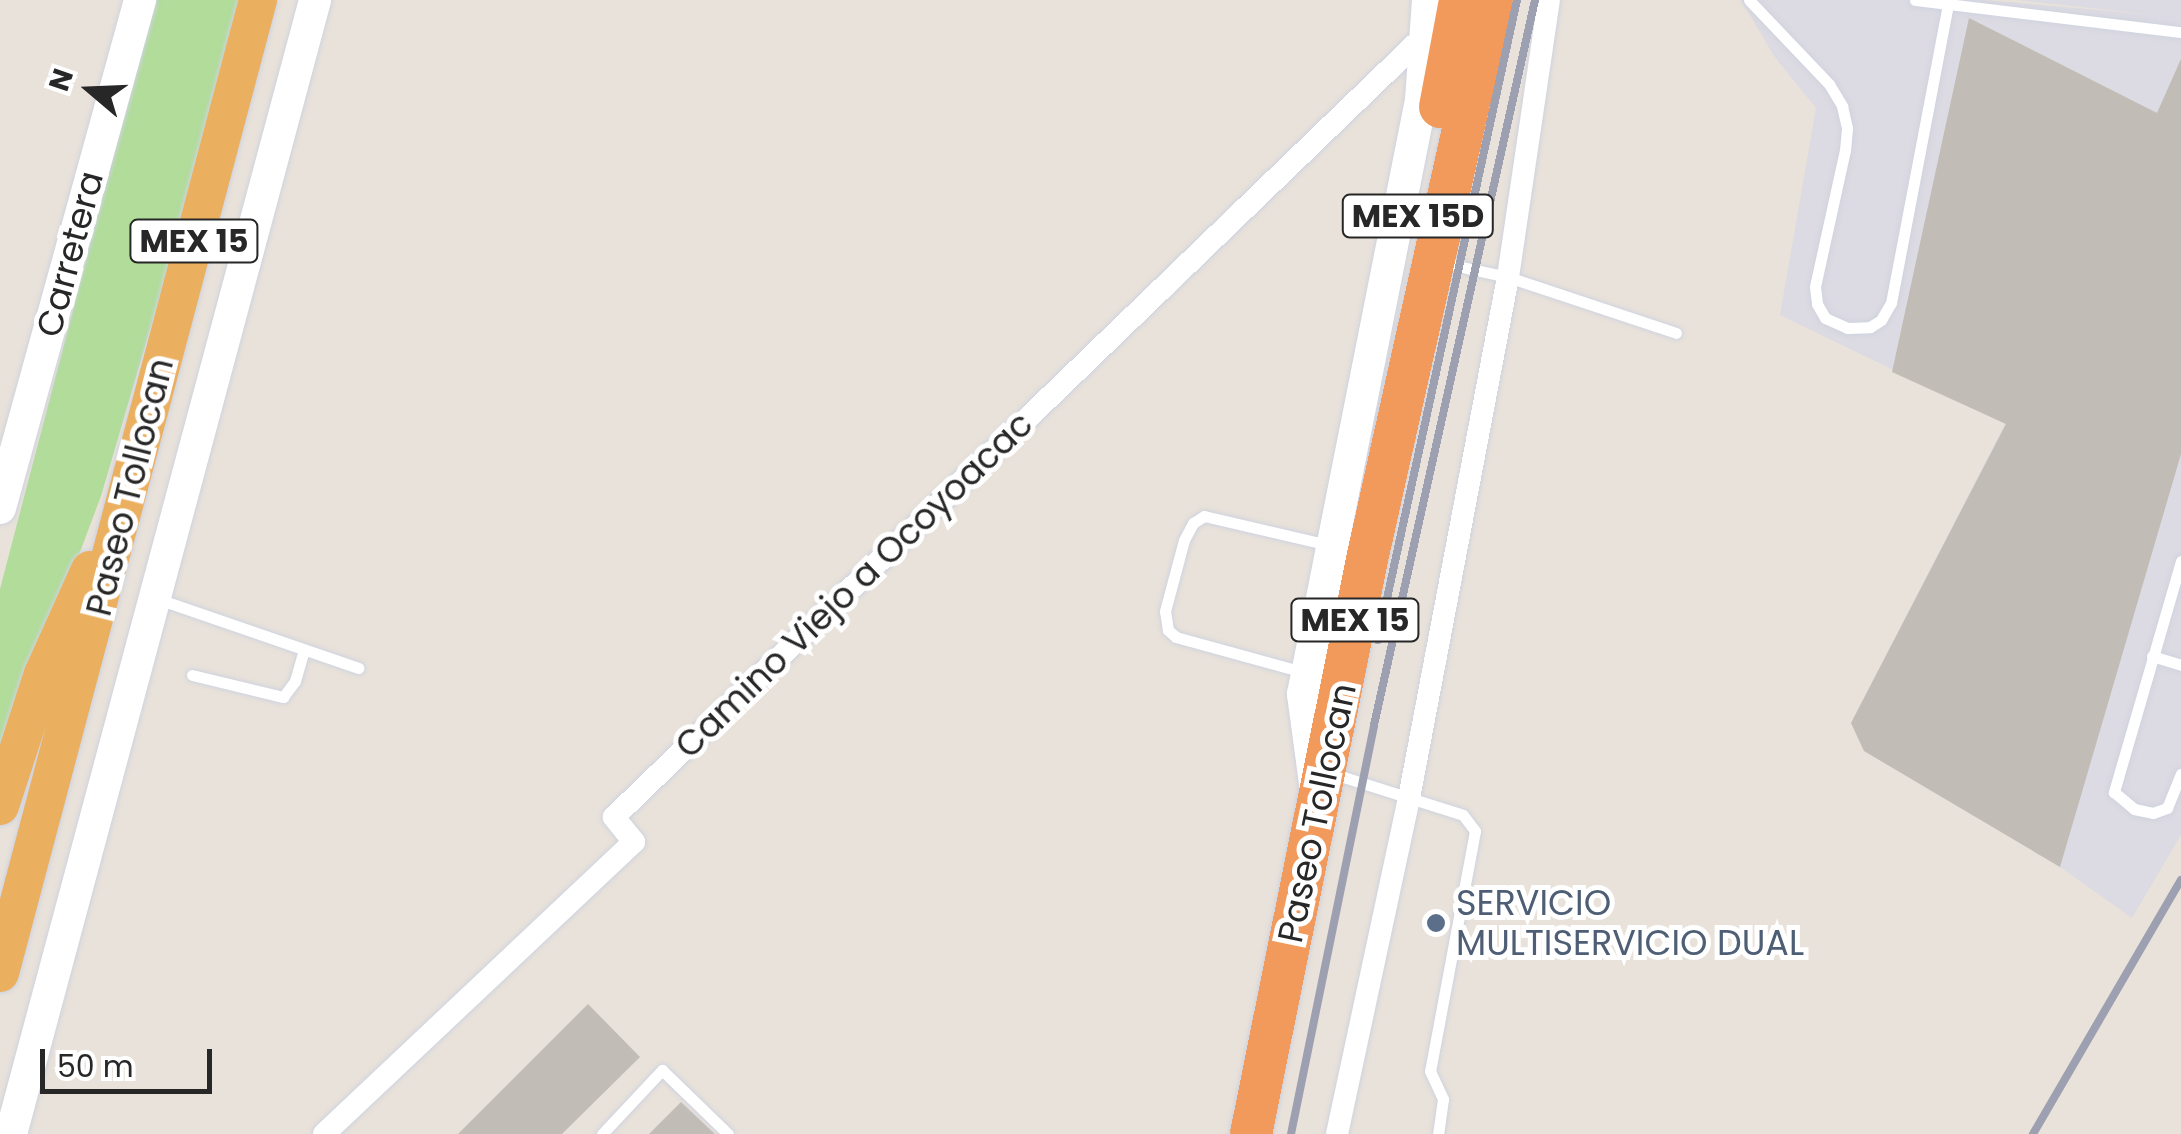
<!DOCTYPE html>
<style>
body{margin:0}
#map{position:relative;width:2181px;height:1134px;overflow:hidden;background:#e9e2da;font-family:Poppins,sans-serif}
div>[style]{position:absolute}
.industrial>*{inset:0;background:#dcdae2}
.green>*{inset:0;background:#b1dc9a}
.building>*{inset:0;background:#c1bcb6}
.roads{filter:drop-shadow(0 0 2px #cfd3df) drop-shadow(0 0 2px #cfd3df)}
.service>*{height:11px;margin:-5.5px;padding:0 5.5px;transform-origin:5.5px;border-radius:5.5px;background:#fff}
.minor>*{height:22px;margin:-11px;padding:0 11px;transform-origin:11px;border-radius:11px;background:#fff}
.secondary>*{height:32px;margin:-16px;padding:0 16px;transform-origin:16px;border-radius:16px;background:#fff}
.trunk>*{height:38px;margin:-19px;padding:0 19px;transform-origin:19px;border-radius:19px;background:#ebaf60}
.motorway>*{height:42px;margin:-21px;padding:0 21px;transform-origin:21px;border-radius:21px;background:#f19a5c}
.rail>*{height:8px;margin:-4px;padding:0 4px;transform-origin:4px;border-radius:4px;background:#9da0b0}
.dots>*{width:28px;height:28px;translate:-50% -50%;box-sizing:border-box;border:5px solid #fff;border-radius:50%}
span{translate:-50% -50%;white-space:nowrap;text-align:center;line-height:1.15;-webkit-text-stroke:10px #fff;paint-order:stroke}
.shield-label span{padding:2px 8px;background:#fff;border:2px solid;border-radius:8px;-webkit-text-stroke-width:0}
.shield-label{font-size:32px;color:#272727;font-weight:700}
.street-label{font-size:35px;color:#272727}
.service-label{font-size:35px;color:#4e5e75}
.left{translate:0 -50%;text-align:left}
.north{position:absolute;left:40px;top:40px;width:100px;height:100px;-webkit-text-stroke:8px #fff;paint-order:stroke;rotate:289deg;font-size:28px;font-weight:700;line-height:40px;text-align:center;color:#272727}
.north::after{content:'';display:block;margin:auto;width:35px;height:45px;background:#272727;clip-path:polygon(50% 0,100% 100%,50% 72%,0 100%)}
.scale{position:absolute;left:40px;top:1049px;width:172px;height:45px;box-sizing:border-box;border:5px solid #272727;border-top:0;padding-left:12px;font-size:30px;line-height:35px;white-space:nowrap;color:#272727;-webkit-text-stroke:8px #fff;paint-order:stroke}
</style>
<div id="map">
<div class="industrial">
<i style="clip-path:polygon(1741px 0,1983px 0,2158px 15px,2016px 0,2181px 0,2181px 835px,2132px 918px,2060px 867px,1864px 751px,1851px 723px,2005px 424px,1780px 315px,1816px 108px,1774px 56px)"></i>
</div>
<div class="green">
<i style="clip-path:polygon(154px 0,247px 0,101px 496px,0 765px,0 589px)"></i>
</div>
<div class="building">
<i style="clip-path:polygon(1969px 18px,2157px 113px,2181px 59px,2181px 454px,2060px 867px,1864px 751px,1851px 723px,2006px 424px,1892px 372px)"></i>
<i style="clip-path:polygon(588px 1004px,640px 1057px,562px 1134px,458px 1134px)"></i>
<i style="clip-path:polygon(681px 1102px,715px 1134px,649px 1134px)"></i>
</div>
<div class="roads">
<div class="service">
<i style="left:1749px;top:0;width:116px;rotate:46.4deg"></i>
<i style="left:1829px;top:84px;width:26px;rotate:59deg"></i>
<i style="left:1842px;top:106px;width:23px;rotate:77deg"></i>
<i style="left:1847px;top:128px;width:22px;rotate:95deg"></i>
<i style="left:1845px;top:150px;width:140px;rotate:102.4deg"></i>
<i style="left:1815px;top:287px;width:17px;rotate:83deg"></i>
<i style="left:1817px;top:304px;width:16px;rotate:60deg"></i>
<i style="left:1825px;top:318px;width:24px;rotate:24deg"></i>
<i style="left:1847px;top:328px;width:23px;rotate:-2deg"></i>
<i style="left:1870px;top:327px;width:13px;rotate:-32deg"></i>
<i style="left:1881px;top:320px;width:20px;rotate:-60deg"></i>
<i style="left:1891px;top:303px;width:304px;rotate:-79.2deg"></i>
<i style="left:1915px;top:0;width:268px;rotate:6.9deg"></i>
<i style="left:1439px;top:262px;width:71px;rotate:12.3deg"></i>
<i style="left:1508px;top:277px;width:177px;rotate:18.4deg"></i>
<i style="left:2181px;top:561px;width:241px;rotate:106.2deg"></i>
<i style="left:2114px;top:792px;width:26px;rotate:40deg"></i>
<i style="left:2134px;top:809px;width:19px;rotate:12deg"></i>
<i style="left:2153px;top:813px;width:15px;rotate:-20deg"></i>
<i style="left:2167px;top:808px;width:37px;rotate:-68deg"></i>
<i style="left:158px;top:599px;width:212px;rotate:19deg"></i>
<i style="left:2152px;top:656px;width:30px;rotate:17deg"></i>
<i style="left:1303px;top:672px;width:132px;rotate:-164.6deg"></i>
<i style="left:1176px;top:637px;width:11px;rotate:-139deg"></i>
<i style="left:1168px;top:630px;width:19px;rotate:-99deg"></i>
<i style="left:1165px;top:611px;width:73px;rotate:-75deg"></i>
<i style="left:1184px;top:540px;width:19px;rotate:-62deg"></i>
<i style="left:1193px;top:523px;width:13px;rotate:-32deg"></i>
<i style="left:1204px;top:516px;width:128px;rotate:13.1deg"></i>
<i style="left:192px;top:675px;width:94px;rotate:13.6deg"></i>
<i style="left:283px;top:697px;width:20px;rotate:-53deg"></i>
<i style="left:295px;top:681px;width:32px;rotate:-74deg"></i>
<i style="left:1334px;top:774px;width:135px;rotate:17.6deg"></i>
<i style="left:1463px;top:815px;width:20px;rotate:53deg"></i>
<i style="left:1475px;top:831px;width:244px;rotate:100.6deg"></i>
<i style="left:1430px;top:1071px;width:31px;rotate:65deg"></i>
<i style="left:1443px;top:1099px;width:35px;rotate:98deg"></i>
<i style="left:602px;top:1134px;width:88px;rotate:-46.8deg"></i>
<i style="left:662px;top:1070px;width:92px;rotate:44.1deg"></i>
</div>
<div class="minor">
<i style="left:324px;top:1134px;width:426px;rotate:-43.3deg"></i>
<i style="left:634px;top:842px;width:32px;rotate:-129deg"></i>
<i style="left:614px;top:817px;width:1125px;rotate:-43.96deg"></i>
<i style="left:1337px;top:1134px;width:344px;rotate:-77.9deg"></i>
<i style="left:1409px;top:798px;width:530px;rotate:-79.24deg"></i>
<i style="left:1508px;top:277px;width:280px;rotate:-81.6deg"></i>
</div>
<div class="secondary">
<i style="left:0;top:508px;width:527px;rotate:-74.59deg"></i>
<i style="left:1315px;top:783px;width:90px;rotate:-97.7deg"></i>
<i style="left:1303px;top:694px;width:606px;rotate:-78.76deg"></i>
<i style="left:1421px;top:100px;width:100px;rotate:-86deg"></i>
<i style="left:11px;top:1134px;width:1174px;rotate:-74.99deg"></i>
</div>
<div class="trunk">
<i style="left:0;top:806px;width:139px;rotate:-72deg"></i>
<i style="left:43px;top:674px;width:114px;rotate:-65.7deg"></i>
<i style="left:0;top:973px;width:1007px;rotate:-75.15deg"></i>
</div>
<div class="motorway">
<i style="left:1440px;top:107px;width:109px;rotate:-79.4deg"></i>
<i style="left:1251px;top:1134px;width:591px;rotate:-78.58deg"></i>
<i style="left:1368px;top:555px;width:569px;rotate:-77.41deg"></i>
</div>
</div>
<div class="rail">
<i style="left:1378px;top:640px;width:655px;rotate:-77.75deg"></i>
<i style="left:1291px;top:1134px;width:417px;rotate:-78.5deg"></i>
<i style="left:1374px;top:725px;width:743px;rotate:-77.48deg"></i>
<i style="left:2033px;top:1134px;width:294px;rotate:-59.8deg"></i>
</div>
<div class="dots">
<i style="left:1436px;top:923px;background:#5c6f8a"></i>
</div>
<div class="shield-label">
<span style="left:1418px;top:216px">MEX 15D</span>
<span style="left:194px;top:241px">MEX 15</span>
<span style="left:1355px;top:620px">MEX 15</span>
</div>
<div class="street-label">
<span style="left:70px;top:254px;rotate:-75deg">Carretera</span>
<span style="left:130px;top:487px;rotate:-76deg">Paseo Tollocan</span>
<span style="left:854px;top:585px;rotate:-44deg">Camino Viejo a Ocoyoacac</span>
<span style="left:1317px;top:813px;rotate:-78deg">Paseo Tollocan</span>
</div>
<div class="service-label">
<span class="left" style="left:1456px;top:923px">SERVICIO<br>MULTISERVICIO DUAL</span>
</div>
<div class="north">N</div>
<div class="scale">50 m</div>
</div>
